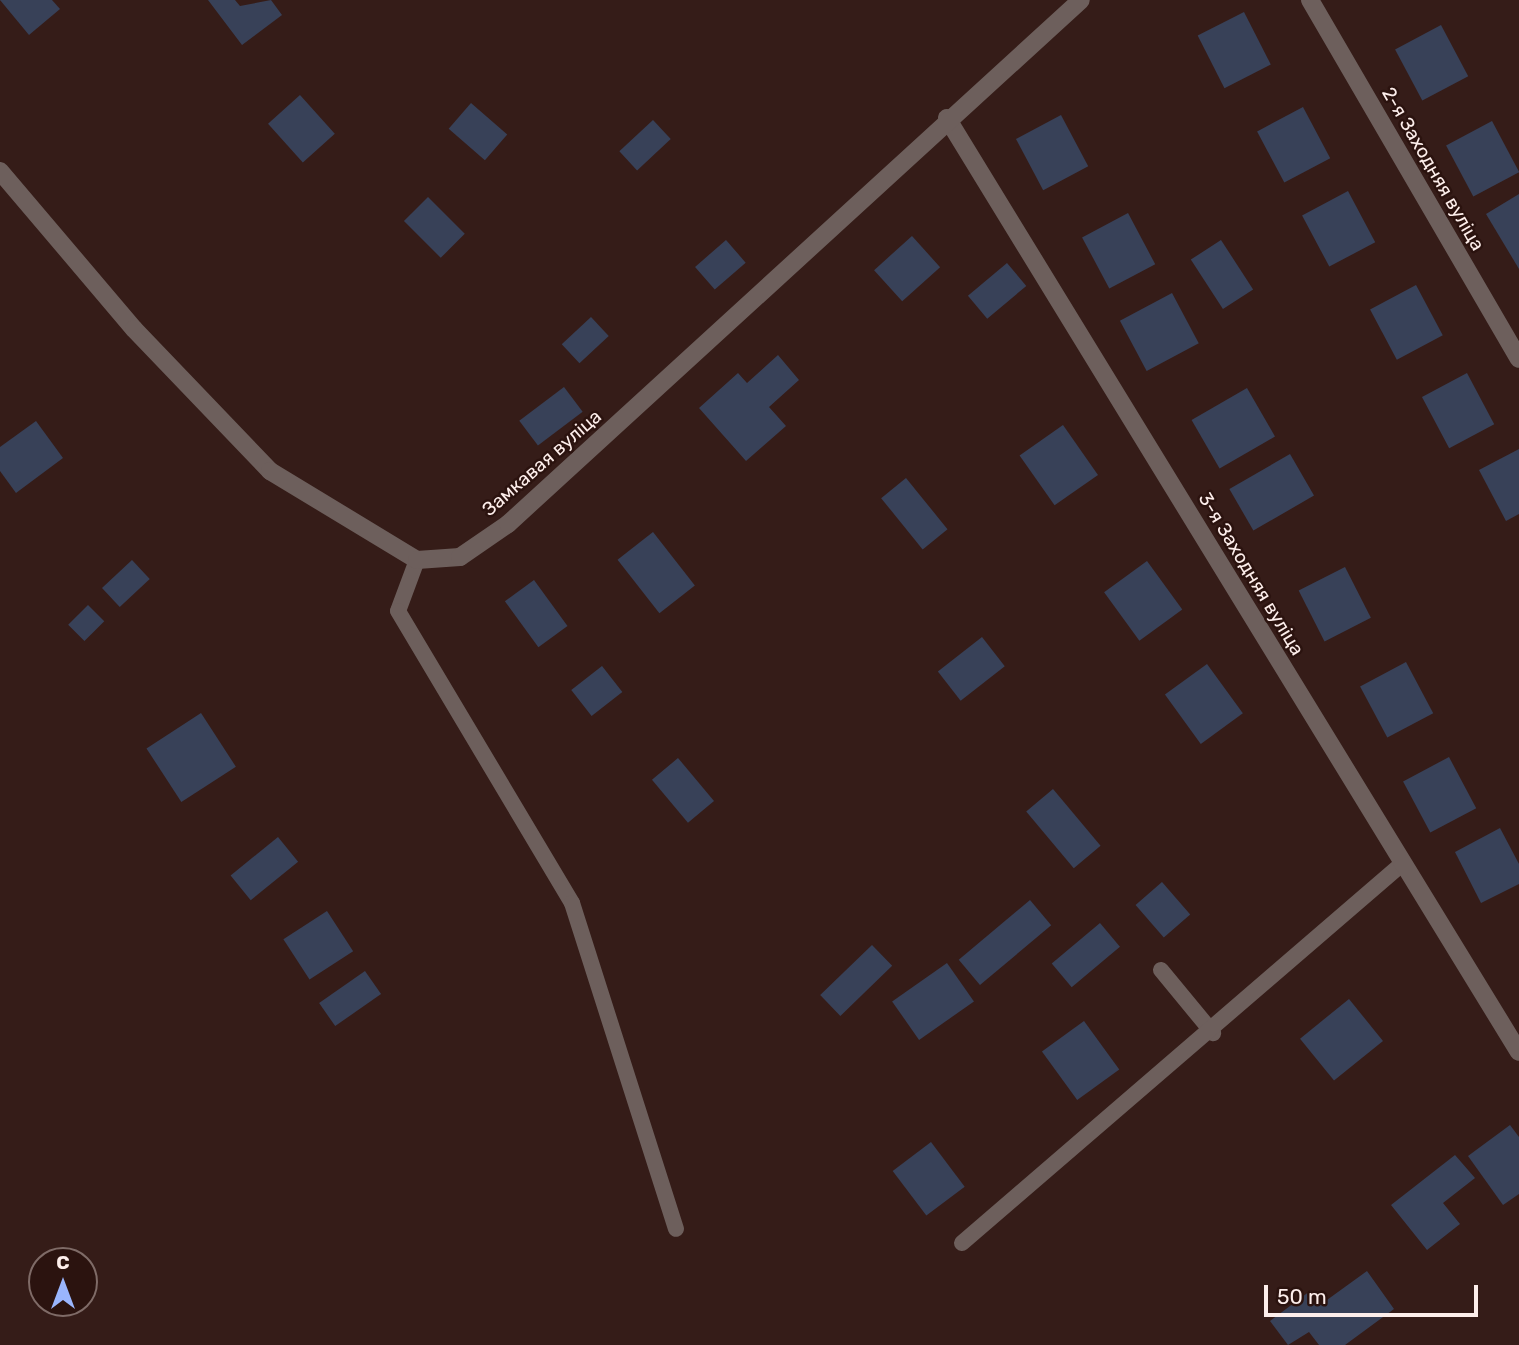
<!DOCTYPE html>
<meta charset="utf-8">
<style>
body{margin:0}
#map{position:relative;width:1519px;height:1345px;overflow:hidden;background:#351c18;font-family:Rubik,sans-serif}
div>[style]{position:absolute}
.building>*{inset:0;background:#384158;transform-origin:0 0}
.service>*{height:16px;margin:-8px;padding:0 8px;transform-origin:8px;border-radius:8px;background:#6d5f5c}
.minor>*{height:18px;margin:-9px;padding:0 9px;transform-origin:9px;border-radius:9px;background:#6d5f5c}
span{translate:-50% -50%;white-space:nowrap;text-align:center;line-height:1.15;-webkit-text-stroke:5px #2b130f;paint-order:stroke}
.street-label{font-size:19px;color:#fdeeeb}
.north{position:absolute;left:28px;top:1247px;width:70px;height:70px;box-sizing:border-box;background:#2b130f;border:2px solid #7f6b67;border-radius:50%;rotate:0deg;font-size:19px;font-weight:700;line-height:28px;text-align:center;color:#fdeeeb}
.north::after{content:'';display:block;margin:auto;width:24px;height:32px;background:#9ab5fd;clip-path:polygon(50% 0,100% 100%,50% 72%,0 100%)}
.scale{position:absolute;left:1264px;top:1285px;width:214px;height:32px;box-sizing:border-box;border:4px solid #fdeeeb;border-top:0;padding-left:9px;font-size:21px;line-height:24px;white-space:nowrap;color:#fdeeeb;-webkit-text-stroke:5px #2b130f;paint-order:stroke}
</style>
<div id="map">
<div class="building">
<i style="clip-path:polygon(0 0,52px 0,60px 9px,29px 35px)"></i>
<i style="clip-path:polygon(208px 0,235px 0,240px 6px,271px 0,282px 15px,242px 45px)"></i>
<i style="left:1244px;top:12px;width:59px;height:52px;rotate:63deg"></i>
<i style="left:1441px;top:25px;width:58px;height:52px;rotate:62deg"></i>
<i style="left:300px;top:95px;width:52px;height:43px;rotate:48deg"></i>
<i style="left:471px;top:103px;width:48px;height:34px;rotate:41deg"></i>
<i style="left:1303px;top:107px;width:58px;height:52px;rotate:62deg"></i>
<i style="left:1061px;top:115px;width:58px;height:51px;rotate:62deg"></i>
<i style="left:653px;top:120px;width:26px;height:46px;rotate:47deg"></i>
<i style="left:1492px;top:121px;width:58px;height:52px;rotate:62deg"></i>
<i style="left:1348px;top:191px;width:58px;height:52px;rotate:62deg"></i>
<i style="clip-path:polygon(1519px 194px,1519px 269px,1486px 214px)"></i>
<i style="left:428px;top:197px;width:52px;height:34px;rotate:45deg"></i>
<i style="left:1128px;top:213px;width:58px;height:52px;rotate:62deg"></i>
<i style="left:912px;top:236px;width:42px;height:51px;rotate:48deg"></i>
<i style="left:726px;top:240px;width:30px;height:41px;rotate:49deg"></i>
<i style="left:1221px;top:240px;width:59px;height:36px;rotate:57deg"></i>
<i style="left:1007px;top:263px;width:30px;height:51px;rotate:50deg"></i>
<i style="left:1416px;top:285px;width:57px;height:52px;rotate:62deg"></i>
<i style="left:1172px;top:293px;width:57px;height:59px;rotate:62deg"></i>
<i style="left:591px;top:317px;width:26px;height:40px;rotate:47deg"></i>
<i style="clip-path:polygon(778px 355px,799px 380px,769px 407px,786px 426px,746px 461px,699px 408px,738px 373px,747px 383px)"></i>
<i style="left:1467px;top:373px;width:58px;height:51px;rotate:62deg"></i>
<i style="left:564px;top:387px;width:31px;height:56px;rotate:53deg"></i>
<i style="left:1247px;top:388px;width:56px;height:64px;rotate:60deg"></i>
<i style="clip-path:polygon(36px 421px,63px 458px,16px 493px,0 471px,0 447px)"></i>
<i style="left:1063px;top:425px;width:61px;height:53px;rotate:55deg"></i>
<i style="clip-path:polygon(1519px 449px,1519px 514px,1506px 521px,1479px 470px)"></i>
<i style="left:1290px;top:454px;width:48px;height:70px;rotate:60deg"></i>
<i style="left:906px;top:478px;width:66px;height:32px;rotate:51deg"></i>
<i style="left:653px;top:532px;width:68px;height:45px;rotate:52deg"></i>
<i style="left:132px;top:560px;width:26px;height:41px;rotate:47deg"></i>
<i style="left:1147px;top:561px;width:60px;height:53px;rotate:54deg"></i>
<i style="left:1345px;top:567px;width:57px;height:52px;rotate:63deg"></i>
<i style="left:534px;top:580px;width:57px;height:36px;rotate:54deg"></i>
<i style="left:88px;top:605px;width:23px;height:28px;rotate:45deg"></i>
<i style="left:982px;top:637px;width:37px;height:56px;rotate:52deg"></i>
<i style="left:1406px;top:662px;width:58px;height:52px;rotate:62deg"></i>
<i style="left:1207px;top:664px;width:61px;height:52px;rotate:54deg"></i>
<i style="left:602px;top:666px;width:33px;height:39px;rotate:52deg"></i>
<i style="left:201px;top:713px;width:64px;height:65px;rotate:57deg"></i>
<i style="left:1449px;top:757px;width:58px;height:52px;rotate:62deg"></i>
<i style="left:678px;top:758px;width:56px;height:34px;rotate:50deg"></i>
<i style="left:1053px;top:789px;width:74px;height:35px;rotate:50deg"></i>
<i style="clip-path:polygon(1500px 828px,1519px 864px,1519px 884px,1481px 903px,1455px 852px)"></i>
<i style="left:278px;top:837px;width:32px;height:61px;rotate:51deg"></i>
<i style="left:1162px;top:882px;width:43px;height:35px;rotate:49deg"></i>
<i style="left:1030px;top:900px;width:33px;height:93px;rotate:50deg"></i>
<i style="left:327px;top:911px;width:48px;height:52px;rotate:57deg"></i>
<i style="left:1100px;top:923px;width:31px;height:63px;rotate:50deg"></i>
<i style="left:872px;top:945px;width:29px;height:72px;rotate:46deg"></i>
<i style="left:947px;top:963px;width:47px;height:67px;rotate:55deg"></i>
<i style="left:365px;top:971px;width:28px;height:56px;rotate:55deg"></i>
<i style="left:1349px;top:999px;width:54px;height:63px;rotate:51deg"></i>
<i style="left:1084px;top:1021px;width:60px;height:52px;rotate:54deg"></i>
<i style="clip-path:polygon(1510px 1125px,1519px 1137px,1519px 1194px,1503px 1205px,1468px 1156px)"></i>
<i style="left:931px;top:1142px;width:56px;height:48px;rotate:53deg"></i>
<i style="clip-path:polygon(1455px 1155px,1475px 1178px,1443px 1203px,1460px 1224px,1427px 1250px,1391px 1205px)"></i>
<i style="clip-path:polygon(1367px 1271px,1394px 1309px,1345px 1345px,1319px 1345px,1309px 1332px,1288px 1345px,1270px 1321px,1310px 1291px,1320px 1305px)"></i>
</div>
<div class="service">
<i style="left:417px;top:560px;width:54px;rotate:110.4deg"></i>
<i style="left:398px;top:611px;width:340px;rotate:59.2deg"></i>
<i style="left:572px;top:903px;width:342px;rotate:72.3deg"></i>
<i style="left:1161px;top:970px;width:82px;rotate:50.5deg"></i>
<i style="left:962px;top:1243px;width:582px;rotate:-40.75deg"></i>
</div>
<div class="minor">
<i style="left:1310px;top:0;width:415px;rotate:59.8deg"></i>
<i style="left:947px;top:118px;width:1095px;rotate:58.52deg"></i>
<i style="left:0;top:171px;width:207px;rotate:49.7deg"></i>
<i style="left:134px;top:329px;width:197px;rotate:46.2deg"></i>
<i style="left:270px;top:471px;width:172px;rotate:31.2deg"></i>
<i style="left:417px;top:560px;width:43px;rotate:-4deg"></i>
<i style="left:460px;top:557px;width:58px;rotate:-34.5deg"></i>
<i style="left:508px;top:524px;width:776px;rotate:-42.44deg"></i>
</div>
<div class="street-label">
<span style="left:1433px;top:169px;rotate:60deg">2-я Заходняя вуліца</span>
<span style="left:542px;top:463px;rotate:-41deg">Замкавая вуліца</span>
<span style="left:1251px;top:574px;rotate:59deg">3-я Заходняя вуліца</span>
</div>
<div class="north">С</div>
<div class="scale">50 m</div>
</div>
